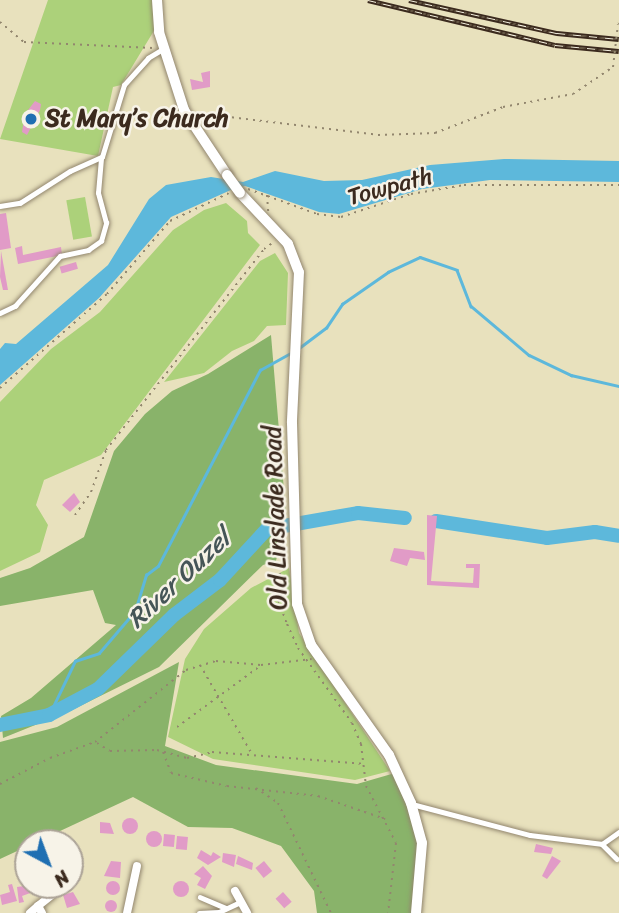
<!DOCTYPE html>
<meta charset="utf-8">
<style>
body{margin:0}
#map{position:relative;width:619px;height:913px;overflow:hidden;background:#e8e1bd;font-family:Sriracha,sans-serif}
div>[style]{position:absolute}
.green>*{inset:0;background:#acd17a;transform-origin:0 0}
.forest>*{inset:0;background:#89b36a}
.water>*{inset:0;background:#5db8db}
.stream>*{height:2.5px;margin:-1.25px;padding:0 1.25px;transform-origin:1.25px;border-radius:1.25px;background:#5db8db}
.river>*{height:14px;margin:-7px;padding:0 7px;transform-origin:7px;border-radius:7px;background:#5db8db}
.building>*{inset:0;background:#e19bc7;transform-origin:0 0}
.round{border-radius:50%}
.path>*{height:2px;margin-top:-1px;transform-origin:0;background:repeating-linear-gradient(90deg,#92866e 0 2px,transparent 0 7px)}
.roads{filter:drop-shadow(0 0 2px #92866e) drop-shadow(0 0 2px #92866e)}
.service>*{height:4.5px;margin:-2.25px;padding:0 2.25px;transform-origin:2.25px;border-radius:2.25px;background:#fff}
.minor>*{height:8px;margin:-4px;padding:0 4px;transform-origin:4px;border-radius:4px;background:#fff}
.tertiary>*{height:10px;margin:-5px;padding:0 5px;transform-origin:5px;border-radius:5px;background:#fff}
.rail>*{height:5px;margin-top:-2.5px;transform-origin:0;background:repeating-linear-gradient(90deg,#f7f3e8 0 8px,#3b2a1e 0 16px);box-sizing:border-box;border-block:2px solid #3b2a1e}
.path-bridge>*{height:2px;margin-top:-1px;transform-origin:0;background:repeating-linear-gradient(90deg,#92866e 0 2px,transparent 0 7px)}
.bridges{filter:drop-shadow(0 0 2px #92866e) drop-shadow(0 0 2px #92866e)}
.tertiary-bridge>*{height:10px;margin:-5px;padding:0 5px;transform-origin:5px;border-radius:5px;background:#fff}
.dots>*{width:19px;height:19px;translate:-50% -50%;box-sizing:border-box;border:4px solid #f7f3e8;border-radius:50%}
span{translate:-50% -50%;white-space:nowrap;text-align:center;line-height:1.15;-webkit-text-stroke:5px #f7f3e8;paint-order:stroke}
.poi-label{font-size:24px;color:#3b2a1e;font-weight:700}
.left{translate:0 -50%;text-align:left}
.street-label{font-size:24px;color:#3b2a1e}
.water-label{font-size:26px;color:#455557;font-style:italic}
.north{position:absolute;left:14px;top:829px;width:70px;height:70px;box-sizing:border-box;background:#f7f3e8;border:2px solid #aca397;border-radius:50%;rotate:139deg;font-size:19px;font-weight:700;line-height:28px;text-align:center;color:#3b2a1e}
.north::after{content:'';display:block;margin:auto;width:24px;height:32px;background:#1f6fb2;clip-path:polygon(50% 0,100% 100%,50% 72%,0 100%)}
</style>
<div id="map">
<div class="green">
<i style="clip-path:polygon(48px 0,152px 0,155px 29px,121px 85px,113px 87px,98px 156px,0 139px)"></i>
<i style="left:85px;top:197px;width:40px;height:19px;rotate:80deg"></i>
<i style="clip-path:polygon(226px 203px,247px 221px,248px 233px,260px 245px,101px 455px,44px 480px,36px 505px,48px 525px,40px 552px,0 571px,0 402px,51px 349px,100px 312px,173px 230px,204px 210px)"></i>
<i style="clip-path:polygon(275px 253px,288px 273px,286px 325px,267px 326px,254px 341px,232px 351px,204px 373px,164px 382px,260px 261px)"></i>
<i style="clip-path:polygon(289px 568px,299px 633px,390px 771px,355px 780px,213px 759px,168px 737px,185px 659px,204px 629px,251px 588px)"></i>
</div>
<div class="forest">
<i style="clip-path:polygon(271px 335px,286px 514px,276px 561px,263px 565px,159px 667px,70px 711px,3px 738px,1px 716px,31px 698px,116px 625px,105px 623px,93px 590px,0 606px,0 578px,30px 568px,84px 537px,114px 451px,145px 414px,172px 391px,208px 374px)"></i>
<i style="clip-path:polygon(179px 662px,165px 746px,216px 765px,357px 784px,395px 773px,420px 843px,414px 913px,317px 913px,314px 891px,281px 846px,232px 828px,188px 827px,133px 797px,0 859px,0 742px,57px 727px)"></i>
</div>
<div class="water">
<i style="clip-path:polygon(504px 159px,619px 161px,619px 182px,490px 180px,422px 189px,339px 214px,319px 212px,245px 186px,233px 189px,171px 217px,99px 298px,0 385px,0 349px,5px 343px,16px 344px,108px 265px,149px 199px,166px 185px,211px 177px,243px 182px,275px 171px,324px 181px,362px 180px,430px 165px)"></i>
</div>
<div class="stream">
<i style="left:299px;top:348px;width:34px;rotate:-37deg"></i>
<i style="left:326px;top:328px;width:29px;rotate:-56deg"></i>
<i style="left:342px;top:304px;width:56px;rotate:-34.8deg"></i>
<i style="left:388px;top:272px;width:35px;rotate:-25deg"></i>
<i style="left:420px;top:257px;width:39px;rotate:19deg"></i>
<i style="left:457px;top:270px;width:39px;rotate:69deg"></i>
<i style="left:471px;top:306px;width:76px;rotate:40.2deg"></i>
<i style="left:529px;top:355px;width:47px;rotate:25.5deg"></i>
<i style="left:571px;top:375px;width:49px;rotate:12.9deg"></i>
<i style="left:49px;top:715px;width:60px;rotate:-64.3deg"></i>
<i style="left:75px;top:661px;width:25px;rotate:-18deg"></i>
<i style="left:99px;top:653px;width:55px;rotate:-49.4deg"></i>
<i style="left:135px;top:611px;width:38px;rotate:-73deg"></i>
<i style="left:146px;top:575px;width:15px;rotate:-37deg"></i>
<i style="left:158px;top:566px;width:221px;rotate:-62.5deg"></i>
<i style="left:260px;top:370px;width:35px;rotate:-29deg"></i>
</div>
<div class="river">
<i style="left:436px;top:521px;width:112px;rotate:8.7deg"></i>
<i style="left:547px;top:538px;width:48px;rotate:-7.1deg"></i>
<i style="left:595px;top:532px;width:24px;rotate:9deg"></i>
<i style="left:0;top:725px;width:50px;rotate:-11.5deg"></i>
<i style="left:49px;top:715px;width:55px;rotate:-28deg"></i>
<i style="left:98px;top:689px;width:106px;rotate:-44.2deg"></i>
<i style="left:174px;top:615px;width:58px;rotate:-37.3deg"></i>
<i style="left:220px;top:580px;width:69px;rotate:-47.3deg"></i>
<i style="left:267px;top:529px;width:92px;rotate:-10deg"></i>
<i style="left:358px;top:513px;width:47px;rotate:6.1deg"></i>
</div>
<div class="building">
<i style="clip-path:polygon(210px 71px,210px 87px,192px 90px,190px 79px,203px 82px,201px 73px)"></i>
<i style="clip-path:polygon(35px 101px,41px 104px,40px 110px,27px 135px,22px 132px,25px 114px)"></i>
<i style="clip-path:polygon(6px 213px,11px 248px,0 250px,0 214px)"></i>
<i style="clip-path:polygon(22px 246px,23px 255px,61px 247px,62px 255px,18px 264px,15px 248px)"></i>
<i style="clip-path:polygon(1px 251px,8px 290px,3px 290px,0 277px)"></i>
<i style="left:76px;top:262px;width:7px;height:17px;rotate:74deg"></i>
<i style="clip-path:polygon(74px 493px,80px 502px,70px 512px,62px 505px)"></i>
<i style="clip-path:polygon(427px 515px,437px 516px,431px 581px,473px 583px,474px 568px,466px 568px,466px 564px,480px 564px,479px 588px,427px 585px)"></i>
<i style="clip-path:polygon(394px 548px,424px 552px,425px 560px,410px 558px,407px 566px,390px 561px)"></i>
<i class="round" style="left:122px;top:818px;width:16px;height:16px"></i>
<i style="clip-path:polygon(100px 822px,110px 823px,114px 834px,100px 833px)"></i>
<i class="round" style="left:146px;top:831px;width:16px;height:16px"></i>
<i style="left:164px;top:834px;width:11px;height:12px;rotate:5deg"></i>
<i style="left:177px;top:836px;width:11px;height:13px;rotate:5deg"></i>
<i style="clip-path:polygon(536px 844px,553px 848px,551px 854px,534px 852px)"></i>
<i style="clip-path:polygon(201px 850px,211px 856px,213px 852px,221px 857px,208px 865px,197px 858px)"></i>
<i style="clip-path:polygon(223px 853px,236px 855px,234px 867px,222px 862px)"></i>
<i style="clip-path:polygon(238px 856px,253px 863px,252px 870px,236px 864px)"></i>
<i style="clip-path:polygon(552px 856px,561px 861px,547px 879px,542px 876px)"></i>
<i style="clip-path:polygon(111px 861px,121px 862px,120px 878px,104px 876px)"></i>
<i style="left:264px;top:861px;width:13px;height:11px;rotate:51deg"></i>
<i style="clip-path:polygon(203px 866px,212px 876px,205px 889px,197px 885px,201px 878px,194px 874px)"></i>
<i class="round" style="left:106px;top:881px;width:14px;height:14px"></i>
<i class="round" style="left:173px;top:881px;width:16px;height:16px"></i>
<i style="clip-path:polygon(12px 884px,17px 901px,2px 905px,0 895px,10px 892px,8px 885px)"></i>
<i style="clip-path:polygon(31px 885px,33px 892px,22px 896px,24px 902px,19px 903px,17px 887px)"></i>
<i style="clip-path:polygon(73px 892px,80px 904px,67px 908px,63px 895px)"></i>
<i style="left:283px;top:892px;width:13px;height:10px;rotate:48deg"></i>
<i class="round" style="left:105px;top:900px;width:12px;height:12px"></i>
</div>
<div class="path">
<i style="left:0;top:22px;width:31px;rotate:40deg"></i>
<i style="left:24px;top:42px;width:129px;rotate:2.7deg"></i>
<i style="left:618px;top:24px;width:1px;rotate:-45deg"></i>
<i style="left:197px;top:113px;width:182px;rotate:6.9deg"></i>
<i style="left:378px;top:135px;width:57px;rotate:-2deg"></i>
<i style="left:435px;top:133px;width:73px;rotate:-20.9deg"></i>
<i style="left:503px;top:107px;width:71px;rotate:-10.5deg"></i>
<i style="left:573px;top:94px;width:48px;rotate:-34deg"></i>
<i style="left:248px;top:189px;width:73px;rotate:19.9deg"></i>
<i style="left:317px;top:214px;width:24px;rotate:7deg"></i>
<i style="left:341px;top:217px;width:74px;rotate:-18.2deg"></i>
<i style="left:411px;top:194px;width:54px;rotate:-9.6deg"></i>
<i style="left:464px;top:185px;width:155px"></i>
<i style="left:267px;top:195px;width:16px;rotate:86deg"></i>
<i style="left:0;top:388px;width:142px;rotate:-41.3deg"></i>
<i style="left:107px;top:294px;width:96px;rotate:-49.2deg"></i>
<i style="left:170px;top:221px;width:65px;rotate:-25.4deg"></i>
<i style="left:75px;top:515px;width:28px;rotate:-55deg"></i>
<i style="left:91px;top:492px;width:45px;rotate:-70.3deg"></i>
<i style="left:106px;top:450px;width:256px;rotate:-51.8deg"></i>
<i style="left:264px;top:249px;width:14px;rotate:-36deg"></i>
<i style="left:286px;top:546px;width:49px;rotate:101.8deg"></i>
<i style="left:276px;top:594px;width:32px;rotate:70deg"></i>
<i style="left:287px;top:624px;width:26px;rotate:65deg"></i>
<i style="left:298px;top:648px;width:92px;rotate:54.2deg"></i>
<i style="left:352px;top:723px;width:23px;rotate:67deg"></i>
<i style="left:361px;top:744px;width:42px;rotate:83.2deg"></i>
<i style="left:366px;top:786px;width:64px;rotate:62.2deg"></i>
<i style="left:396px;top:843px;width:70px;rotate:96.5deg"></i>
<i style="left:200px;top:665px;width:103px;rotate:59.7deg"></i>
<i style="left:177px;top:727px;width:103px;rotate:-36.3deg"></i>
<i style="left:97px;top:743px;width:15px;rotate:32deg"></i>
<i style="left:110px;top:751px;width:47px;rotate:-1.2deg"></i>
<i style="left:157px;top:750px;width:31px;rotate:15deg"></i>
<i style="left:187px;top:758px;width:26px;rotate:-13deg"></i>
<i style="left:212px;top:752px;width:151px;rotate:4.5deg"></i>
<i style="left:163px;top:752px;width:22px;rotate:69deg"></i>
<i style="left:171px;top:773px;width:57px;rotate:13.1deg"></i>
<i style="left:227px;top:786px;width:92px;rotate:6.3deg"></i>
<i style="left:318px;top:796px;width:71px;rotate:18.9deg"></i>
<i style="left:0;top:784px;width:56px;rotate:-27.5deg"></i>
<i style="left:50px;top:758px;width:48px;rotate:-19.6deg"></i>
<i style="left:95px;top:742px;width:116px;rotate:-38.4deg"></i>
<i style="left:186px;top:670px;width:31px;rotate:-17deg"></i>
<i style="left:216px;top:661px;width:45px;rotate:5.1deg"></i>
<i style="left:261px;top:665px;width:51px;rotate:-6.7deg"></i>
<i style="left:256px;top:788px;width:27px;rotate:34deg"></i>
<i style="left:278px;top:803px;width:122px;rotate:64.3deg"></i>
</div>
<div class="roads">
<div class="service">
<i style="left:0;top:206px;width:20px;rotate:-9deg"></i>
<i style="left:20px;top:203px;width:59px;rotate:-32.6deg"></i>
<i style="left:70px;top:171px;width:35px;rotate:-24deg"></i>
<i style="left:102px;top:157px;width:75px;rotate:-73deg"></i>
<i style="left:124px;top:85px;width:36px;rotate:-48deg"></i>
<i style="left:148px;top:58px;width:17px;rotate:-31deg"></i>
<i style="left:0;top:313px;width:17px;rotate:-25deg"></i>
<i style="left:15px;top:306px;width:67px;rotate:-48deg"></i>
<i style="left:60px;top:256px;width:29px;rotate:-12deg"></i>
<i style="left:88px;top:250px;width:16px;rotate:-35deg"></i>
<i style="left:101px;top:241px;width:19px;rotate:-74deg"></i>
<i style="left:106px;top:223px;width:31px;rotate:-105deg"></i>
<i style="left:98px;top:193px;width:35px;rotate:-85deg"></i>
<i style="left:412px;top:804px;width:122px;rotate:14.7deg"></i>
<i style="left:530px;top:835px;width:73px;rotate:7.1deg"></i>
<i style="left:602px;top:844px;width:21px;rotate:-35deg"></i>
<i style="left:602px;top:844px;width:21px;rotate:45deg"></i>
<i style="left:200px;top:897px;width:28px;rotate:23deg"></i>
<i style="left:199px;top:913px;width:20px;rotate:-3deg"></i>
<i style="left:219px;top:912px;width:21px;rotate:-25deg"></i>
</div>
<div class="minor">
<i style="left:235px;top:891px;width:25px;rotate:61deg"></i>
<i style="left:38px;top:906px;width:19px;rotate:-39deg"></i>
<i style="left:30px;top:913px;width:11px;rotate:-41deg"></i>
<i style="left:38px;top:906px;width:8px;rotate:60deg"></i>
<i style="left:127px;top:913px;width:48px;rotate:-78deg"></i>
</div>
<div class="tertiary">
<i style="left:157px;top:0;width:32px;rotate:86deg"></i>
<i style="left:159px;top:32px;width:82px;rotate:72.2deg"></i>
<i style="left:184px;top:110px;width:78px;rotate:56.5deg"></i>
<i style="left:240px;top:193px;width:70px;rotate:46.7deg"></i>
<i style="left:288px;top:244px;width:30px;rotate:69deg"></i>
<i style="left:299px;top:272px;width:151px;rotate:92.7deg"></i>
<i style="left:292px;top:423px;width:181px;rotate:88.4deg"></i>
<i style="left:297px;top:604px;width:43px;rotate:71.1deg"></i>
<i style="left:311px;top:645px;width:135px;rotate:54.7deg"></i>
<i style="left:389px;top:755px;width:53px;rotate:65.4deg"></i>
<i style="left:411px;top:803px;width:41px;rotate:74.6deg"></i>
<i style="left:422px;top:843px;width:70px;rotate:94.9deg"></i>
</div>
</div>
<div class="rail">
<i style="left:368px;top:0;width:192px;rotate:13.5deg"></i>
<i style="left:555px;top:45px;width:64px;rotate:5.4deg"></i>
<i style="left:409px;top:0;width:152px;rotate:12.6deg"></i>
<i style="left:557px;top:33px;width:62px;rotate:5.5deg"></i>
</div>
<div class="path-bridge">
<i style="left:613px;top:67px;width:43px;rotate:-83.4deg"></i>
</div>
<div class="bridges">
<div class="tertiary-bridge">
<i style="left:227px;top:175px;width:22px;rotate:54deg"></i>
</div>
</div>
<div class="dots">
<i style="left:31px;top:119px;background:#1f6fb2"></i>
</div>
<div class="poi-label">
<span class="left" style="left:45px;top:119px">St Mary’s Church</span>
</div>
<div class="street-label">
<span style="left:390px;top:187px;rotate:-15deg">Towpath</span>
<span style="left:276px;top:518px;rotate:-92deg">Old Linslade Road</span>
</div>
<div class="water-label">
<span style="left:179px;top:579px;rotate:-43deg">River Ouzel</span>
</div>
<div class="north">N</div>
</div>
